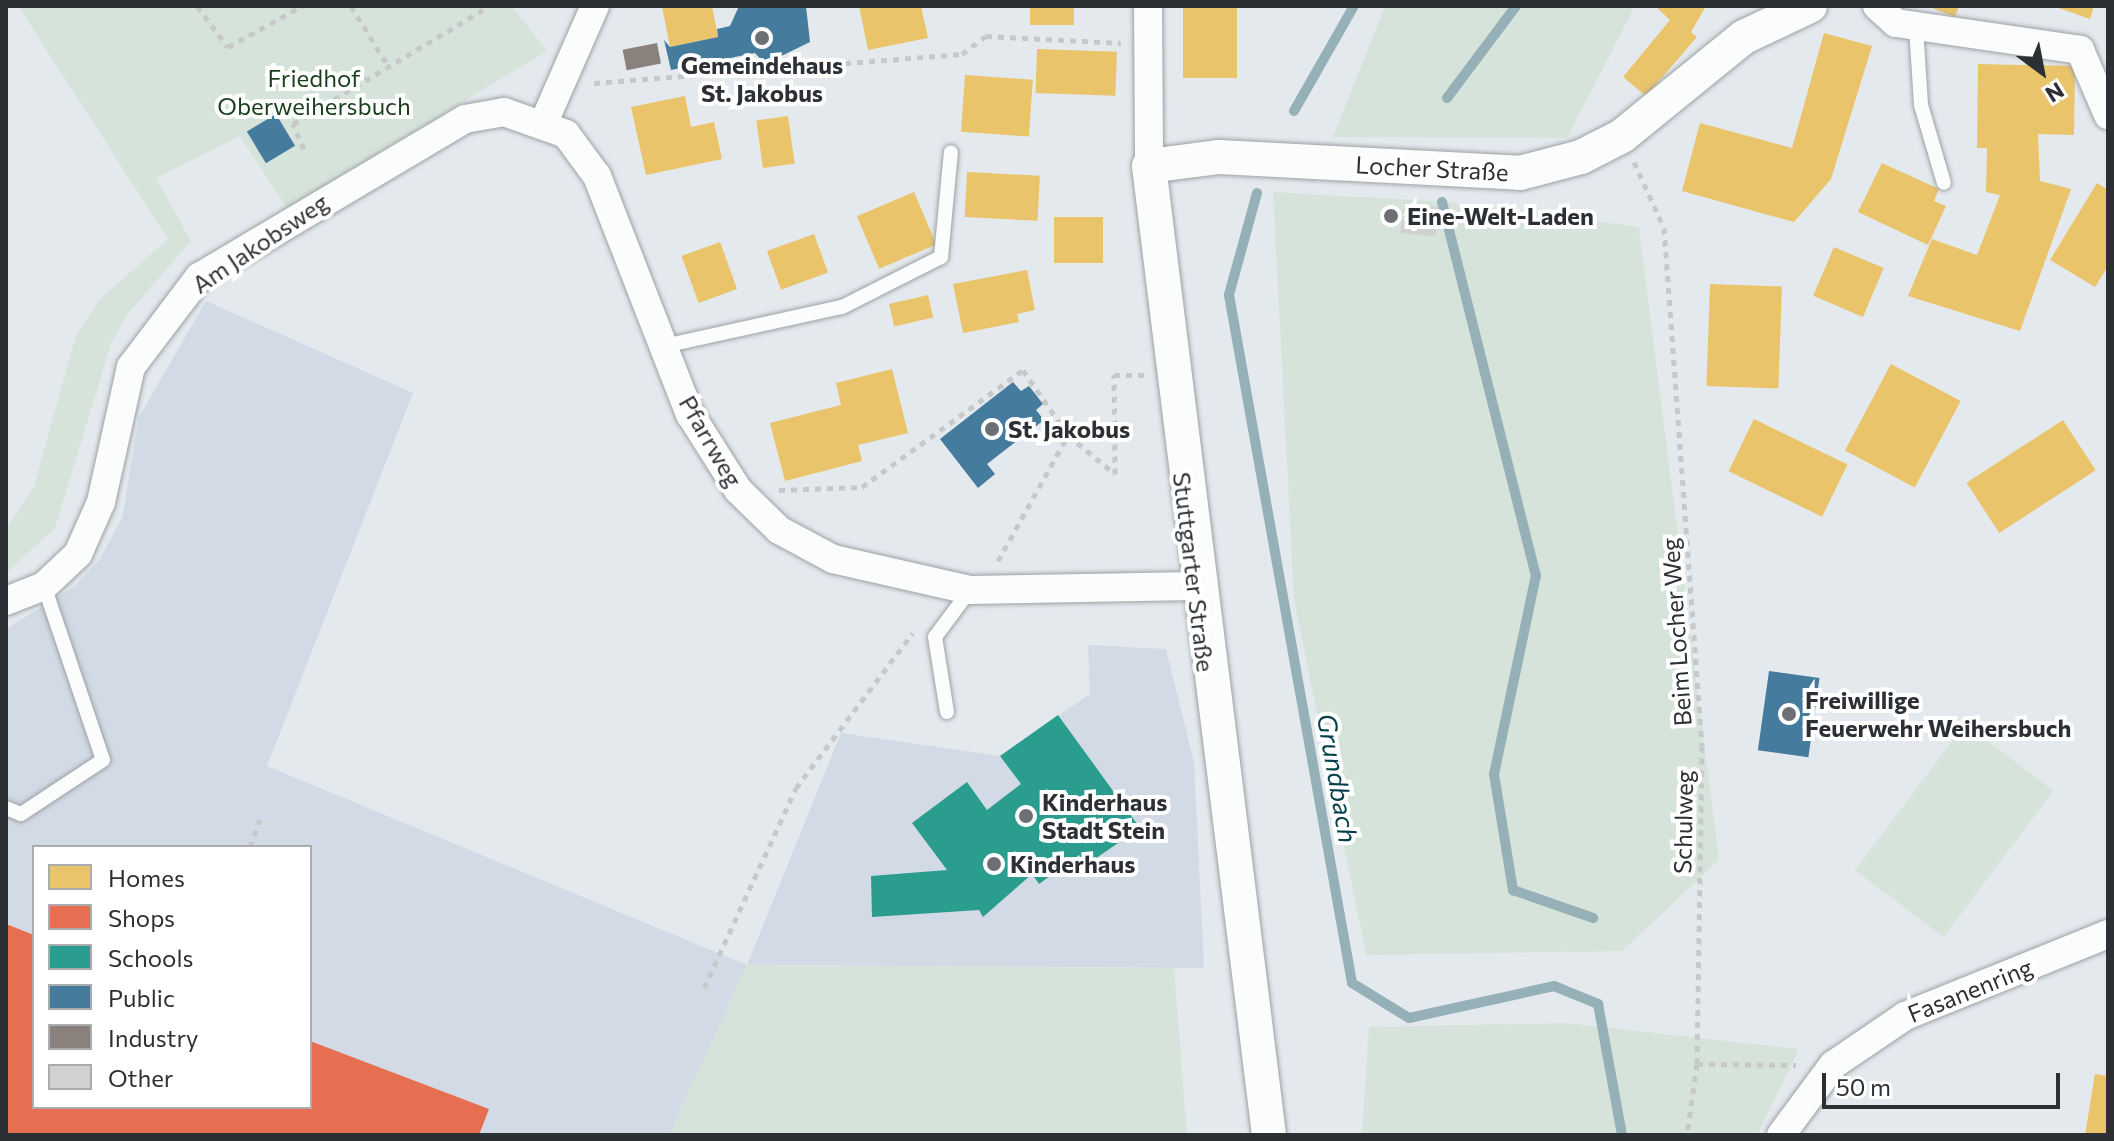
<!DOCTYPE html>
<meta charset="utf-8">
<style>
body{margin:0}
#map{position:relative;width:2114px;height:1141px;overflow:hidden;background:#e4e9ee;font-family:Commissioner,sans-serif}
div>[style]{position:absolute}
.built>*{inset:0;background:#d1dae5}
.green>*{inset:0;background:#d6e3da;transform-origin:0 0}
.homes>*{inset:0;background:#e9c46a;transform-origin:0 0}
.shops>*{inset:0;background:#e76f51}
.schools>*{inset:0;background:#2a9d8f}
.public>*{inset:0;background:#457b9d;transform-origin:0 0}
.industry>*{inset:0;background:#8a817c;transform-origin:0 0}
.stream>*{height:10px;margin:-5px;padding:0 5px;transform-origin:5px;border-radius:5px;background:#95b0b7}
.building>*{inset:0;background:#d0d1d1;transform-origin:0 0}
.path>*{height:5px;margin-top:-2.5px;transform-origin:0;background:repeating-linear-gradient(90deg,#c7c8ca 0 6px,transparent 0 12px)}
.roads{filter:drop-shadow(0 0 2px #9ea1a5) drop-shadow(0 0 2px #9ea1a5)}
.service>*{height:14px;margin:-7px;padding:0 7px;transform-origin:7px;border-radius:7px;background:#fbfcfc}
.minor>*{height:28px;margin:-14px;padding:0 14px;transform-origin:14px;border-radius:14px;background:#fbfcfc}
.tertiary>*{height:34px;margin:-17px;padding:0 17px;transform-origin:17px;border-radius:17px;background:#fbfcfc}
.dots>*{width:22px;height:22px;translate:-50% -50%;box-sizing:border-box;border:4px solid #fff;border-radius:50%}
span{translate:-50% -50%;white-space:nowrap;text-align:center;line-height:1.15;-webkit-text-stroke:8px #fff;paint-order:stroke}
.poi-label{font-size:24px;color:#2c2f33;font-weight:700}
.left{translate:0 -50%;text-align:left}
.park-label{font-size:24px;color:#1a3e1b}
.street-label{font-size:24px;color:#2c2f33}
.water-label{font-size:26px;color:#04404a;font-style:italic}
.frame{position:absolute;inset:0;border:8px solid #2c2f33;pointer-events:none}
.legend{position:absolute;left:32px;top:845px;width:280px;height:264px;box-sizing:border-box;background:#fff;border:2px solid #abacad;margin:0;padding:10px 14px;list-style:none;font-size:24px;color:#2c2f33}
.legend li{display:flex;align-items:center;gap:16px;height:40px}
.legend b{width:40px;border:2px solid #abacad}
.north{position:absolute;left:2002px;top:32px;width:80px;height:80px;-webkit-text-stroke:6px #fff;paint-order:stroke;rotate:148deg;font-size:22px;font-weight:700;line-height:32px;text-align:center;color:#2c2f33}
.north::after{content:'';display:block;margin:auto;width:28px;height:36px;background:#2c2f33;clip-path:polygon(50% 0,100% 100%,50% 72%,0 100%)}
.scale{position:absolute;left:1822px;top:1073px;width:238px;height:36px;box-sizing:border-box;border:4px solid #2c2f33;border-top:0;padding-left:10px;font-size:24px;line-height:28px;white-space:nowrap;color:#2c2f33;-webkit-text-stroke:6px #fff;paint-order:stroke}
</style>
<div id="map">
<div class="built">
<i style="clip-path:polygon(evenodd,206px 301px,413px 393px,267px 766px,747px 965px,841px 733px,1000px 756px,1090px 694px,1088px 645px,1166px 649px,1194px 762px,1204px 968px,747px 965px,669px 1135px,6px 1135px,6px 629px,75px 586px,99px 560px,122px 518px,139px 417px,206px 301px,34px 847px,310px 847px,310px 1107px,34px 1107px,34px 847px)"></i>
</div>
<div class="green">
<i style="clip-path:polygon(18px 6px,512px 6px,547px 51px,287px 208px,240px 136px,156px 178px,191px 241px,126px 316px,111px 344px,55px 528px,6px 573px,6px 529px,34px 486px,76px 335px,100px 299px,168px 239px)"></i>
<i style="clip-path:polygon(1385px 6px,1635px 6px,1567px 138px,1333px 137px)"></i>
<i style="clip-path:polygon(1273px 192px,1449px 202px,1639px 227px,1719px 860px,1622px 951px,1366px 955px,1294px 600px)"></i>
<i style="left:1965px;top:724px;width:111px;height:183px;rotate:37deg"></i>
<i style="clip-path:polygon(747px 965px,1174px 968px,1187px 1135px,669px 1135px)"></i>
<i style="clip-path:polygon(1566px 1023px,1799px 1049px,1757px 1135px,1362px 1135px,1369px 1027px)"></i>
</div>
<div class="homes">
<i style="clip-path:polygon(662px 6px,712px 6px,718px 37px,670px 47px)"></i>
<i style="clip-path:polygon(859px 6px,921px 6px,928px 38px,868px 50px)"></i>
<i style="left:1030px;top:6px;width:44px;height:19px"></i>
<i style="left:1183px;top:6px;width:54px;height:72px"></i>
<i style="clip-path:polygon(1655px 6px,1706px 6px,1691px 32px,1697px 37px,1646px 96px,1623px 77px,1670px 20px)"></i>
<i style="clip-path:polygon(1927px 6px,1959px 6px,1955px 17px)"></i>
<i style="clip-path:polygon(2053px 6px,2094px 6px,2090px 19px)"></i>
<i style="clip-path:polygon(1824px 33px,1872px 46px,1831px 179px,1794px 222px,1682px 191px,1700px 123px,1792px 148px)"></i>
<i style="left:1037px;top:49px;width:80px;height:44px;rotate:2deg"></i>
<i style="clip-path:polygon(1978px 64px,2075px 66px,2074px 135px,2038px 134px,2040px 181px,2071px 189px,2020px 331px,1908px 296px,1932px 239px,1977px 255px,2000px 195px,1986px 192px,1987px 148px,1977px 148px)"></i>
<i style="left:965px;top:75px;width:68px;height:57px;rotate:4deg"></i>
<i style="clip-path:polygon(685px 96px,691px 127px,714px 122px,722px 159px,646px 175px,631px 107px)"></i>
<i style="left:788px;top:116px;width:48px;height:32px;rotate:82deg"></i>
<i style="clip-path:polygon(1882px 163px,1939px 189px,1934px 201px,1946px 206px,1928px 245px,1858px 212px)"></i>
<i style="left:967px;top:172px;width:73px;height:45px;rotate:3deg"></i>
<i style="clip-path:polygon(2097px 183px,2108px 190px,2108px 266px,2095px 287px,2050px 260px)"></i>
<i style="left:914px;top:192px;width:57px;height:62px;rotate:67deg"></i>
<i style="left:1054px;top:217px;width:49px;height:46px"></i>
<i style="left:814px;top:234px;width:41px;height:50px;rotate:70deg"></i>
<i style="left:720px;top:242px;width:50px;height:41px;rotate:70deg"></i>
<i style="left:1834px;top:247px;width:54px;height:53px;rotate:23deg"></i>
<i style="clip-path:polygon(1027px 270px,1035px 310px,1017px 314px,1019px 322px,963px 333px,953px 284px)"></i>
<i style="left:1710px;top:284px;width:72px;height:102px;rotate:2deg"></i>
<i style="left:928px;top:295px;width:23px;height:40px;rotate:77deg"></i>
<i style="left:1891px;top:364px;width:79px;height:98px;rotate:28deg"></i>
<i style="clip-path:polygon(892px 369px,908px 433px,858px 445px,862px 461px,785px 481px,770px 423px,841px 405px,836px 383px)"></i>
<i style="left:1754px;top:419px;width:104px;height:58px;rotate:26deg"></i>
<i style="left:2063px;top:420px;width:60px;height:115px;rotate:57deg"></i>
<i style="clip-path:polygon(2095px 1074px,2108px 1076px,2108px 1135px,2085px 1135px)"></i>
</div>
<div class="shops">
<i style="clip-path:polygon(6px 924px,34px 935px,34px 1107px,310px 1107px,310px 1041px,489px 1109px,479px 1135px,6px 1135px)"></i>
</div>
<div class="schools">
<i style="clip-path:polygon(1058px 715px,1140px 828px,1086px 865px,1079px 855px,1039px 884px,1032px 874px,983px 917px,979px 910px,872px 917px,871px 876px,947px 870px,912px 823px,967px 782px,987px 810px,1021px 784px,1000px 756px)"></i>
</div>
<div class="public">
<i style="clip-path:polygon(739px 6px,806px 6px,810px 42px,765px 64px,755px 53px,671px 70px,664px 40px,670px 47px,718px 37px,717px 29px,730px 26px)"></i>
<i style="left:276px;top:114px;width:37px;height:34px;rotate:59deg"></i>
<i style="clip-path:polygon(1013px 382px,1021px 391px,1029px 386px,1043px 404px,1036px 410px,1044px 420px,987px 464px,995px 474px,978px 488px,940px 439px)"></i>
<i style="left:1769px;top:671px;width:51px;height:80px;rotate:8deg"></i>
</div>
<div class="industry">
<i style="left:657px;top:43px;width:21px;height:35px;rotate:79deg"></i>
</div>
<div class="stream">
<i style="left:1447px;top:98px;width:115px;rotate:-53.1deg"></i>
<i style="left:1294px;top:111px;width:121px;rotate:-60.3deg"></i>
<i style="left:1257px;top:193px;width:106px;rotate:105.4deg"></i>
<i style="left:1229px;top:295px;width:699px;rotate:79.86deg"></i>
<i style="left:1352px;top:983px;width:67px;rotate:31.6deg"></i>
<i style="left:1409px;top:1018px;width:148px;rotate:-12.4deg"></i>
<i style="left:1554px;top:986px;width:48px;rotate:22.2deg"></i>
<i style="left:1598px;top:1004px;width:133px;rotate:79.6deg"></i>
<i style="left:1442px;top:202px;width:385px;rotate:75.9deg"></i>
<i style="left:1536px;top:575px;width:203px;rotate:101.9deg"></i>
<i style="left:1494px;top:774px;width:118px;rotate:80.7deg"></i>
<i style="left:1513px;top:890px;width:85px;rotate:19.3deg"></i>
</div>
<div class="building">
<i style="left:1404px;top:203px;width:35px;height:30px;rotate:7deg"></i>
</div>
<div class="path">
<i style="left:197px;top:6px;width:51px;rotate:52.9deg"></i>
<i style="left:228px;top:47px;width:85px;rotate:-29deg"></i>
<i style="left:351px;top:6px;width:70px;rotate:58.3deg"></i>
<i style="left:594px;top:83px;width:369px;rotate:-4.5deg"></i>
<i style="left:962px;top:54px;width:30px;rotate:-37deg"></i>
<i style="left:986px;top:36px;width:135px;rotate:3deg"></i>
<i style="left:304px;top:149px;width:27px;rotate:-114deg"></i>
<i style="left:293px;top:124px;width:229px;rotate:-31deg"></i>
<i style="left:1634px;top:162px;width:72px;rotate:65.6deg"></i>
<i style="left:1664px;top:228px;width:519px;rotate:85.8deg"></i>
<i style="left:1702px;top:746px;width:318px;rotate:90.9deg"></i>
<i style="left:1697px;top:1064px;width:72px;rotate:98deg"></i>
<i style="left:779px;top:490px;width:83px;rotate:-2.1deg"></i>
<i style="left:862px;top:487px;width:199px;rotate:-36deg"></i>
<i style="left:1023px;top:370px;width:79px;rotate:55.3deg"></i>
<i style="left:1068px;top:435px;width:61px;rotate:39.7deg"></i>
<i style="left:1115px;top:474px;width:99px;rotate:-90.6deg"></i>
<i style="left:1114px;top:375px;width:31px"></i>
<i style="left:998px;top:561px;width:144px;rotate:-60.9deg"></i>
<i style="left:250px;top:847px;width:29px;rotate:-70deg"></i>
<i style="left:704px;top:988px;width:220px;rotate:-65.3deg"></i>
<i style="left:796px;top:788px;width:194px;rotate:-53deg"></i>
<i style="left:1697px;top:1064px;width:99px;rotate:0.6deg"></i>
</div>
<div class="roads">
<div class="service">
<i style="left:1916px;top:27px;width:78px;rotate:86.3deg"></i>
<i style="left:1921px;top:105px;width:81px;rotate:73.6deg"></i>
<i style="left:664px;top:346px;width:182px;rotate:-12.4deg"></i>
<i style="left:842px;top:307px;width:111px;rotate:-26.8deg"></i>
<i style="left:941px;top:257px;width:105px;rotate:-84.6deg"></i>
<i style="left:947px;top:712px;width:76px;rotate:-99.1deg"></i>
<i style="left:935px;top:637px;width:59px;rotate:-53.3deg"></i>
<i style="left:6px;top:808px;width:16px;rotate:22deg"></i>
<i style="left:21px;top:814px;width:98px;rotate:-33.4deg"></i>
<i style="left:103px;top:760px;width:184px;rotate:-108.7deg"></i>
</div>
<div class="minor">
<i style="left:1148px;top:6px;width:160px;rotate:89.6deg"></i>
<i style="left:1877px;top:6px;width:25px;rotate:42deg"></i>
<i style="left:1896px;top:23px;width:186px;rotate:8.3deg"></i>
<i style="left:2080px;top:50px;width:71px;rotate:66.7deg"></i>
<i style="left:544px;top:122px;width:127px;rotate:-66.3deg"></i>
<i style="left:6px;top:601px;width:41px;rotate:-21.5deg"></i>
<i style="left:44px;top:586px;width:47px;rotate:-43.3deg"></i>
<i style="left:78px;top:554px;width:57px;rotate:-66.1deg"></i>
<i style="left:101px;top:502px;width:138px;rotate:-77.5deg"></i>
<i style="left:131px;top:367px;width:113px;rotate:-52.9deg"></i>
<i style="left:199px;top:277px;width:309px;rotate:-30.7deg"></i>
<i style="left:465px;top:119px;width:40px;rotate:-10deg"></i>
<i style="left:504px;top:112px;width:66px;rotate:19.5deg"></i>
<i style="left:566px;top:134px;width:52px;rotate:53.6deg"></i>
<i style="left:597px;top:176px;width:256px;rotate:68.7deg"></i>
<i style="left:690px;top:414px;width:90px;rotate:57.7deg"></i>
<i style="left:738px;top:490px;width:57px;rotate:44.3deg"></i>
<i style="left:779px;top:530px;width:61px;rotate:28.2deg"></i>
<i style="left:833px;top:559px;width:140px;rotate:12.8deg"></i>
<i style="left:970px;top:590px;width:226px;rotate:-1deg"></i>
<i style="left:1781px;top:1135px;width:87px;rotate:-53.4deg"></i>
<i style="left:1833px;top:1065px;width:87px;rotate:-34.2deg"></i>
<i style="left:1905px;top:1016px;width:219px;rotate:-22deg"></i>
</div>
<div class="tertiary">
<i style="left:1269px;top:1135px;width:976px;rotate:-97.06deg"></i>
<i style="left:1149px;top:166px;width:71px;rotate:-7.3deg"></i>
<i style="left:1219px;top:157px;width:301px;rotate:3deg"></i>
<i style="left:1520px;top:173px;width:63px;rotate:-14.7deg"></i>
<i style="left:1581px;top:157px;width:46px;rotate:-27.1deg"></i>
<i style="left:1622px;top:136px;width:157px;rotate:-39.1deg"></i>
<i style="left:1744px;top:37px;width:73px;rotate:-25.2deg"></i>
</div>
</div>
<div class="dots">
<i style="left:762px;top:38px;background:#6c7074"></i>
<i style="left:1391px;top:216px;background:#6c7074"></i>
<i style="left:992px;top:429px;background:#6c7074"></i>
<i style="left:1789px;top:714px;background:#6c7074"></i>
<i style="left:1026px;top:816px;background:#6c7074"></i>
<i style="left:994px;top:864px;background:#6c7074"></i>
</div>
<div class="poi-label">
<span style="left:762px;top:79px">Gemeindehaus<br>St. Jakobus</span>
<span class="left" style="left:1407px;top:216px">Eine-Welt-Laden</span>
<span class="left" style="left:1008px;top:429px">St. Jakobus</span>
<span class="left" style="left:1805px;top:714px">Freiwillige<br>Feuerwehr Weihersbuch</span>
<span class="left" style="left:1042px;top:816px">Kinderhaus<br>Stadt Stein</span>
<span class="left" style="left:1010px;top:864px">Kinderhaus</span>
</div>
<div class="park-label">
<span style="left:314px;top:92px">Friedhof<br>Oberweihersbuch</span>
</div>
<div class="street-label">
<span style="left:1432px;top:168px;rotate:3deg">Locher Straße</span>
<span style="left:260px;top:243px;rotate:-34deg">Am Jakobsweg</span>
<span style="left:711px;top:441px;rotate:60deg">Pfarrweg</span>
<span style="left:1194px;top:572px;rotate:83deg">Stuttgarter Straße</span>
<span style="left:1676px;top:632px;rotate:-94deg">Beim Locher Weg</span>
<span style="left:1683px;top:822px;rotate:-89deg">Schulweg</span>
<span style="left:1970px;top:990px;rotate:-22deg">Fasanenring</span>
</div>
<div class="water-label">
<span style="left:1338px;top:778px;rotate:80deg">Grundbach</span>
</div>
<div class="frame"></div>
<ul class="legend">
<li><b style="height:22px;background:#e9c46a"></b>Homes</li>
<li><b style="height:22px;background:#e76f51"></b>Shops</li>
<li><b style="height:22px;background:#2a9d8f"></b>Schools</li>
<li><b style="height:22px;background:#457b9d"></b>Public</li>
<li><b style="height:22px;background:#8a817c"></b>Industry</li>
<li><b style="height:22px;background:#d0d1d1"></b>Other</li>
</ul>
<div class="north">N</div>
<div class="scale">50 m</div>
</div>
